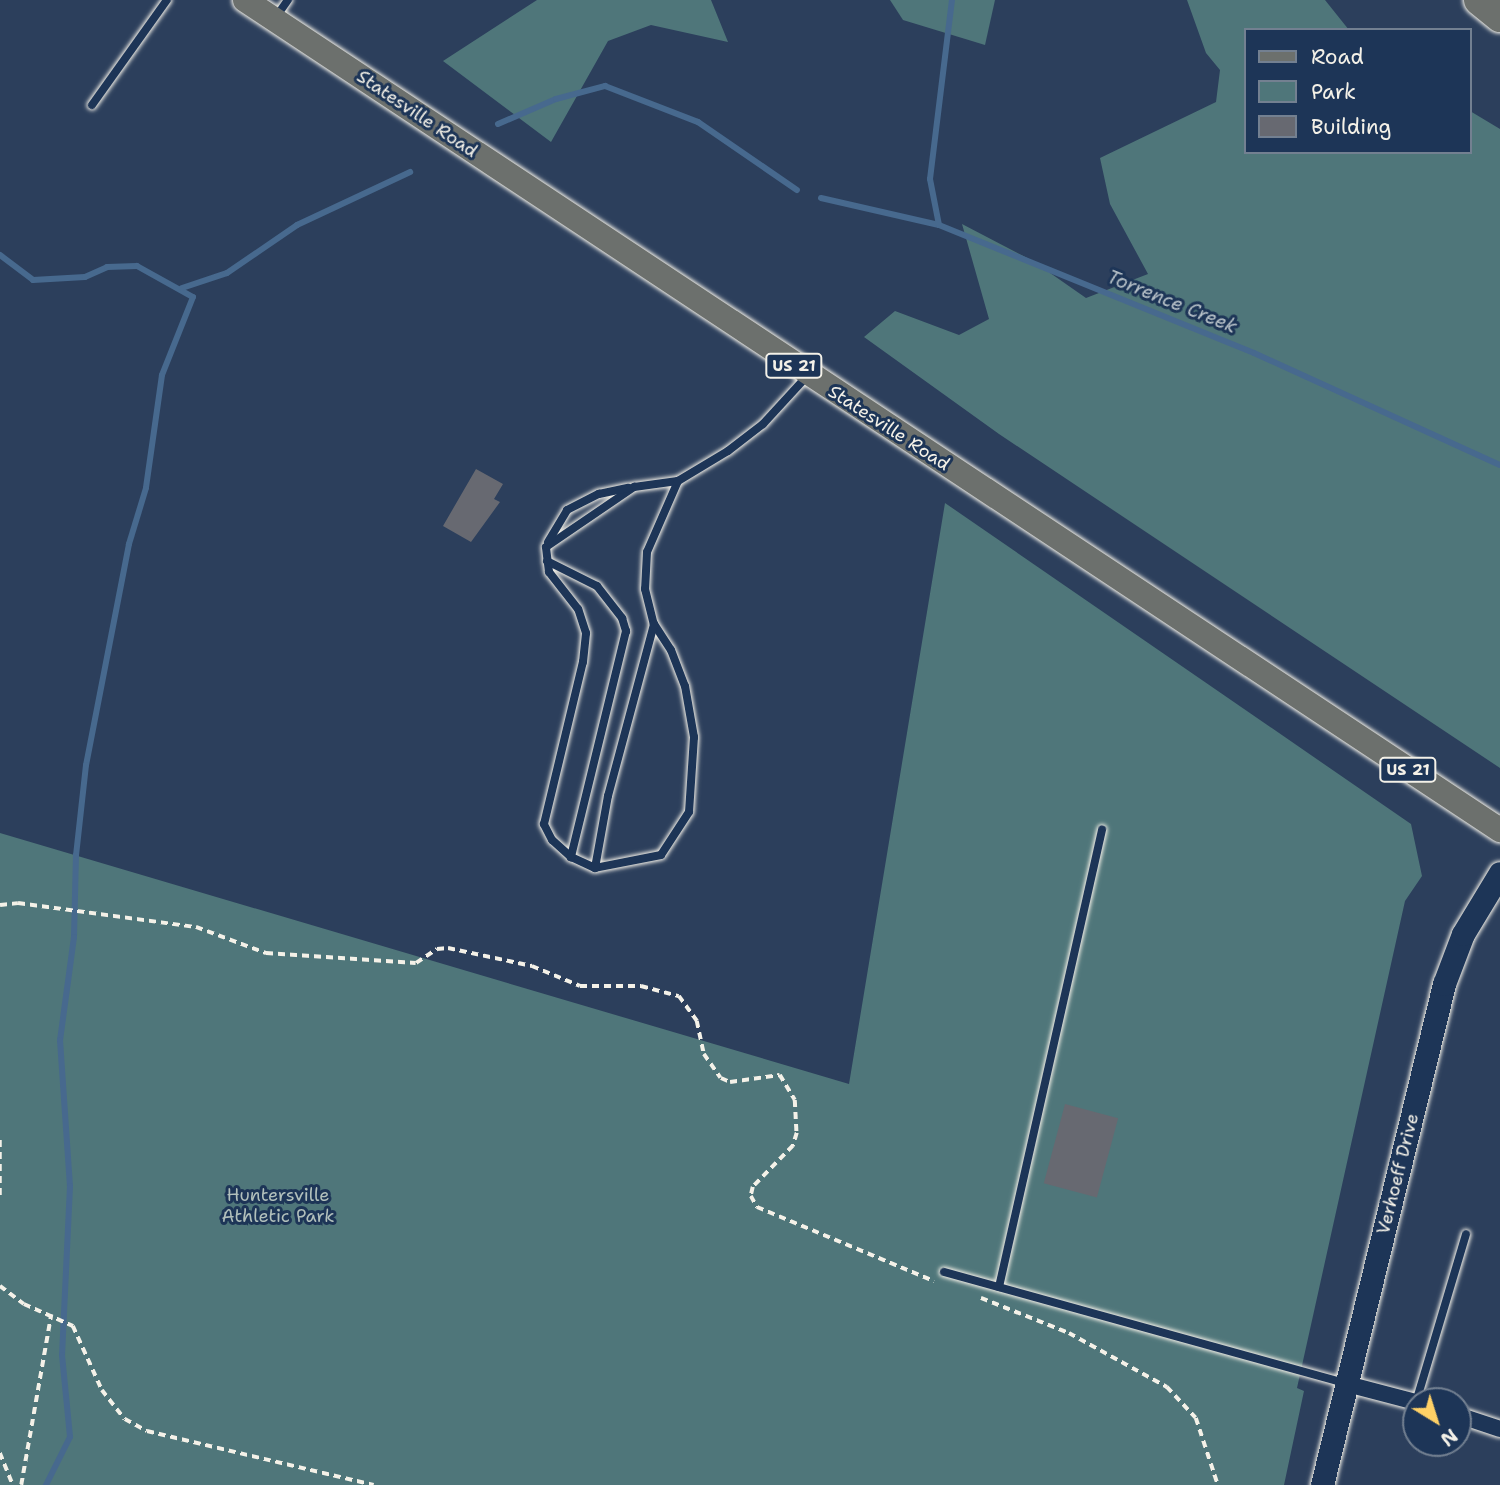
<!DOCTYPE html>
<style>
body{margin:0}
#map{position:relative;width:1500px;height:1485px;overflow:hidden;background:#2c3f5c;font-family:"Shantell Sans",sans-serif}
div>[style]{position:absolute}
.green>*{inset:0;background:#4f767a}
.stream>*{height:6px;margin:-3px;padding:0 3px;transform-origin:3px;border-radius:3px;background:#47698e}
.building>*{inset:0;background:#676971;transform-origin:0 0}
.path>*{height:3.5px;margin-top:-1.75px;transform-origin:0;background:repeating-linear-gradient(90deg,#f4f1e8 0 7px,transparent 0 12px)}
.roads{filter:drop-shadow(0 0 2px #f4f1e8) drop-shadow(0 0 2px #f4f1e8)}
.lane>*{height:8px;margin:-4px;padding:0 4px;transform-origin:4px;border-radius:4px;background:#1d3557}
.street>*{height:16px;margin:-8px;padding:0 8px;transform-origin:8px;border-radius:8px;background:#1d3557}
.secondary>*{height:23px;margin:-11.5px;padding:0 11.5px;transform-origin:11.5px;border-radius:11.5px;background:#1d3557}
.primary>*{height:24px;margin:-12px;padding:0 12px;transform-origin:12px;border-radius:12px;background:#6c706d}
.highway>*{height:30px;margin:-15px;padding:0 15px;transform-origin:15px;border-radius:15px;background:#6c706d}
span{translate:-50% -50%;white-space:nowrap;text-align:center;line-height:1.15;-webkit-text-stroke:6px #1d3557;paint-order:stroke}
.shield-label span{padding:2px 5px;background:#1d3557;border:2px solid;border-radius:5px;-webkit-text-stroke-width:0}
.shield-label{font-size:16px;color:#f4f1e8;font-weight:700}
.street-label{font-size:18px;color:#f4f1e8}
.park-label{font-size:18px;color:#b2c0bc}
.water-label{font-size:19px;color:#b7c1c8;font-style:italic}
.legend{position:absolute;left:1244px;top:28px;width:228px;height:126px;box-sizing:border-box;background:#1d3557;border:2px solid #738091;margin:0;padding:9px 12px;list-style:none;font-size:21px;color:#f4f1e8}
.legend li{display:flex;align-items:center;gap:14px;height:35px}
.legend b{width:35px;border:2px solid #738091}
.north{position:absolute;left:1402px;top:1387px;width:70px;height:70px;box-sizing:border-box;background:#1d3557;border:2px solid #738091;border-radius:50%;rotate:142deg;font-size:19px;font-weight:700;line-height:28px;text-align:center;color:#f4f1e8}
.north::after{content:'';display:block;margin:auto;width:24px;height:32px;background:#ffd166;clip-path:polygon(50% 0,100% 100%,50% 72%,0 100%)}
</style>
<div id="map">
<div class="green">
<i style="clip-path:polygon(537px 0,711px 0,728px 42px,651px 25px,608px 41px,551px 142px,443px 61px)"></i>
<i style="clip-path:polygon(890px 0,995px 0,985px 45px,903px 20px)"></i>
<i style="clip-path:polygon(1187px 0,1325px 0,1349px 30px,1246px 30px,1246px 152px,1470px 152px,1470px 111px,1500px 129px,1500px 768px,999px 434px,864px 337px,895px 311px,959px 335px,989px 319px,962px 224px,1033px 261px,1086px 298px,1148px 274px,1110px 204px,1100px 158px,1216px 102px,1220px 70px,1206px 53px)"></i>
<i style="clip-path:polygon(945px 503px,1411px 824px,1422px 876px,1405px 901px,1297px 1388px,1304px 1391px,1284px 1485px,0 1485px,0 833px,849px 1084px)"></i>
</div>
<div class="stream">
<i style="left:498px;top:124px;width:63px;rotate:-23.3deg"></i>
<i style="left:556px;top:99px;width:51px;rotate:-14.9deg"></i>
<i style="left:605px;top:86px;width:100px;rotate:21.2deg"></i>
<i style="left:698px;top:122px;width:120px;rotate:34.5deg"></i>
<i style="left:821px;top:198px;width:121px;rotate:12.9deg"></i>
<i style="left:939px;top:225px;width:340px;rotate:22.1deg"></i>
<i style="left:1254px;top:353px;width:270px;rotate:24.5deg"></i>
<i style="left:939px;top:225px;width:47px;rotate:-101.1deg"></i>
<i style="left:930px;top:179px;width:180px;rotate:-83deg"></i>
<i style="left:0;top:255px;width:41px;rotate:37.1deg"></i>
<i style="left:33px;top:280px;width:52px;rotate:-3.3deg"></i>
<i style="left:85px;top:277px;width:24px;rotate:-24deg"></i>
<i style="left:107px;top:267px;width:30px;rotate:-2deg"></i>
<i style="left:137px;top:266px;width:64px;rotate:29deg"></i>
<i style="left:193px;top:297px;width:84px;rotate:111.7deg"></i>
<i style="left:162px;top:375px;width:114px;rotate:98.1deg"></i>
<i style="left:146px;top:488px;width:59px;rotate:106.9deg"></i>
<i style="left:129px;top:544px;width:225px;rotate:101deg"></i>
<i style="left:86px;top:765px;width:91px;rotate:96.3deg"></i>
<i style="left:76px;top:855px;width:82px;rotate:91.4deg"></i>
<i style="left:74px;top:937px;width:104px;rotate:97.7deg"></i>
<i style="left:60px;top:1040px;width:146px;rotate:86.1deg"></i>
<i style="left:70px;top:1186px;width:169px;rotate:92.7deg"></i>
<i style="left:62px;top:1355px;width:82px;rotate:84.4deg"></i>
<i style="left:70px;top:1437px;width:54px;rotate:116.6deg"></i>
<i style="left:182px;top:288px;width:47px;rotate:-18.4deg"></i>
<i style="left:227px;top:273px;width:85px;rotate:-34.4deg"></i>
<i style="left:297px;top:225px;width:125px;rotate:-25.1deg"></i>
</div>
<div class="building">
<i style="clip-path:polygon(476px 469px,503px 484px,494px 499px,500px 502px,471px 542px,443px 526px)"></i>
<i style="left:1065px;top:1104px;width:55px;height:82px;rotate:15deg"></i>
</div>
<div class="path">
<i style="left:0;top:905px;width:18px;rotate:-6deg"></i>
<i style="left:18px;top:903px;width:180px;rotate:7.7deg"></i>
<i style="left:196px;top:927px;width:75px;rotate:20.4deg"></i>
<i style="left:266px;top:953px;width:150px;rotate:3.8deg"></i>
<i style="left:416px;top:963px;width:25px;rotate:-34deg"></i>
<i style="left:437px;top:949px;width:11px;rotate:-5deg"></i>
<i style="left:448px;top:948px;width:86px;rotate:12.1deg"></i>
<i style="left:532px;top:966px;width:52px;rotate:22.6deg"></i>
<i style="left:580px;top:986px;width:61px"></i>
<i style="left:641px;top:986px;width:39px;rotate:15deg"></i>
<i style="left:679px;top:996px;width:31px;rotate:54deg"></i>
<i style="left:697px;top:1021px;width:34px;rotate:78deg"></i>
<i style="left:704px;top:1054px;width:29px;rotate:55deg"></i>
<i style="left:721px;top:1078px;width:10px;rotate:24deg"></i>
<i style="left:730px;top:1082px;width:50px;rotate:-8deg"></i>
<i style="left:780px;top:1075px;width:29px;rotate:59deg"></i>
<i style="left:795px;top:1100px;width:33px;rotate:87deg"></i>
<i style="left:797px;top:1133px;width:14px;rotate:107deg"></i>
<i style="left:793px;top:1146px;width:57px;rotate:134.3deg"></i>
<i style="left:753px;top:1187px;width:9px;rotate:103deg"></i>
<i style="left:751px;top:1196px;width:13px;rotate:61deg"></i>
<i style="left:757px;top:1207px;width:192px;rotate:22.7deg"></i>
<i style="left:0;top:1140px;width:58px;rotate:90deg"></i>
<i style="left:0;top:1286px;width:30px;rotate:37deg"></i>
<i style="left:24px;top:1304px;width:54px;rotate:24.2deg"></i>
<i style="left:73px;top:1326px;width:70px;rotate:65.6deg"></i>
<i style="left:102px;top:1390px;width:37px;rotate:52deg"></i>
<i style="left:125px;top:1419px;width:25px;rotate:29deg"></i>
<i style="left:147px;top:1431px;width:233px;rotate:13.4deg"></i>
<i style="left:981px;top:1298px;width:95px;rotate:21.7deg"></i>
<i style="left:1069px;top:1333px;width:112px;rotate:28.9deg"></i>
<i style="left:1167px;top:1387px;width:42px;rotate:46.9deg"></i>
<i style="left:1196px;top:1418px;width:71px;rotate:71.8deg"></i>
<i style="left:0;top:1453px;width:35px;rotate:68deg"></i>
<i style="left:21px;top:1485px;width:173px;rotate:-80deg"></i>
</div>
<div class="roads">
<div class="lane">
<i style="left:276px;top:17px;width:21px;rotate:-55deg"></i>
<i style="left:92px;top:105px;width:129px;rotate:-54.5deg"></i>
<i style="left:678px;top:481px;width:77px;rotate:113.6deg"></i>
<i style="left:647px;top:552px;width:37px;rotate:93deg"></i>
<i style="left:645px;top:589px;width:36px;rotate:76deg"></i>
<i style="left:654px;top:624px;width:31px;rotate:57deg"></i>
<i style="left:671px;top:650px;width:39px;rotate:69deg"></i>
<i style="left:685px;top:686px;width:52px;rotate:80deg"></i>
<i style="left:694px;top:737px;width:75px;rotate:93.8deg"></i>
<i style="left:689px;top:812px;width:51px;rotate:123.1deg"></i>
<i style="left:661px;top:855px;width:67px;rotate:168.9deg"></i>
<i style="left:595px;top:868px;width:26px;rotate:-155deg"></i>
<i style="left:571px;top:857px;width:25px;rotate:-138deg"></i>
<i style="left:552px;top:840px;width:18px;rotate:-117deg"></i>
<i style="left:544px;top:824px;width:167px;rotate:-76.5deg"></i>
<i style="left:583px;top:662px;width:29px;rotate:-84deg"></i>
<i style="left:586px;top:633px;width:25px;rotate:-108deg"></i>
<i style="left:578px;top:609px;width:47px;rotate:-128.1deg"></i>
<i style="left:549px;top:572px;width:25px;rotate:-97deg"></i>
<i style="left:546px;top:547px;width:107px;rotate:-34.3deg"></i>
<i style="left:634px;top:487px;width:44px;rotate:-7.8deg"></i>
<i style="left:678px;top:481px;width:58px;rotate:-31deg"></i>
<i style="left:728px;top:451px;width:44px;rotate:-37.6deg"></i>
<i style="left:763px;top:424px;width:67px;rotate:-47.4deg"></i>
<i style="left:548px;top:542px;width:37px;rotate:-59deg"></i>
<i style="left:567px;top:510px;width:36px;rotate:-27deg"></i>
<i style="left:599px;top:494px;width:30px;rotate:-12deg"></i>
<i style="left:547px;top:561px;width:56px;rotate:26.6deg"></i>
<i style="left:597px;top:586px;width:41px;rotate:52deg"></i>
<i style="left:622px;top:618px;width:14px;rotate:73deg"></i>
<i style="left:626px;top:631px;width:233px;rotate:103.7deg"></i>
<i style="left:595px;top:868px;width:73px;rotate:-79.8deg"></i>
<i style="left:608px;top:796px;width:178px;rotate:-75deg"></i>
<i style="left:944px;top:1272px;width:415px;rotate:15.5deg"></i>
<i style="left:999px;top:1287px;width:469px;rotate:-77.3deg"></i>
<i style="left:1416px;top:1402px;width:175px;rotate:-73.4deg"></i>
</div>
<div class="street">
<i style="left:1347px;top:1384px;width:71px;rotate:14.6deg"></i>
<i style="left:1458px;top:1415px;width:44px;rotate:18.4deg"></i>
</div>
<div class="secondary">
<i style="left:1322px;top:1485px;width:516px;rotate:-76.31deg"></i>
<i style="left:1444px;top:984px;width:53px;rotate:-69.2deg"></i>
<i style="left:1463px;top:934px;width:71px;rotate:-58.8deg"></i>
</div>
<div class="primary">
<i style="left:245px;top:0;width:1505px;rotate:33.48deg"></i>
</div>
<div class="highway">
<i style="left:1479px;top:0;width:27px;rotate:39deg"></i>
</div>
</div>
<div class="shield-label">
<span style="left:794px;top:366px">US 21</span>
<span style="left:1408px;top:770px">US 21</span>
</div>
<div class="street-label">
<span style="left:417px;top:114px;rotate:34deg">Statesville Road</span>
<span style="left:889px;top:428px;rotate:33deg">Statesville Road</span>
<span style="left:1398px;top:1174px;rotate:-76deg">Verhoeff Drive</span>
</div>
<div class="park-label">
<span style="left:278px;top:1206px">Huntersville<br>Athletic Park</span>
</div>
<div class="water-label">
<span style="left:1172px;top:302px;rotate:22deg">Torrence Creek</span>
</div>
<ul class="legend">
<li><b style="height:9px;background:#6c706d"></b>Road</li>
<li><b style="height:19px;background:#4f767a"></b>Park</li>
<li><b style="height:19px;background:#676971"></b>Building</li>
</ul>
<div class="north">N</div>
</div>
